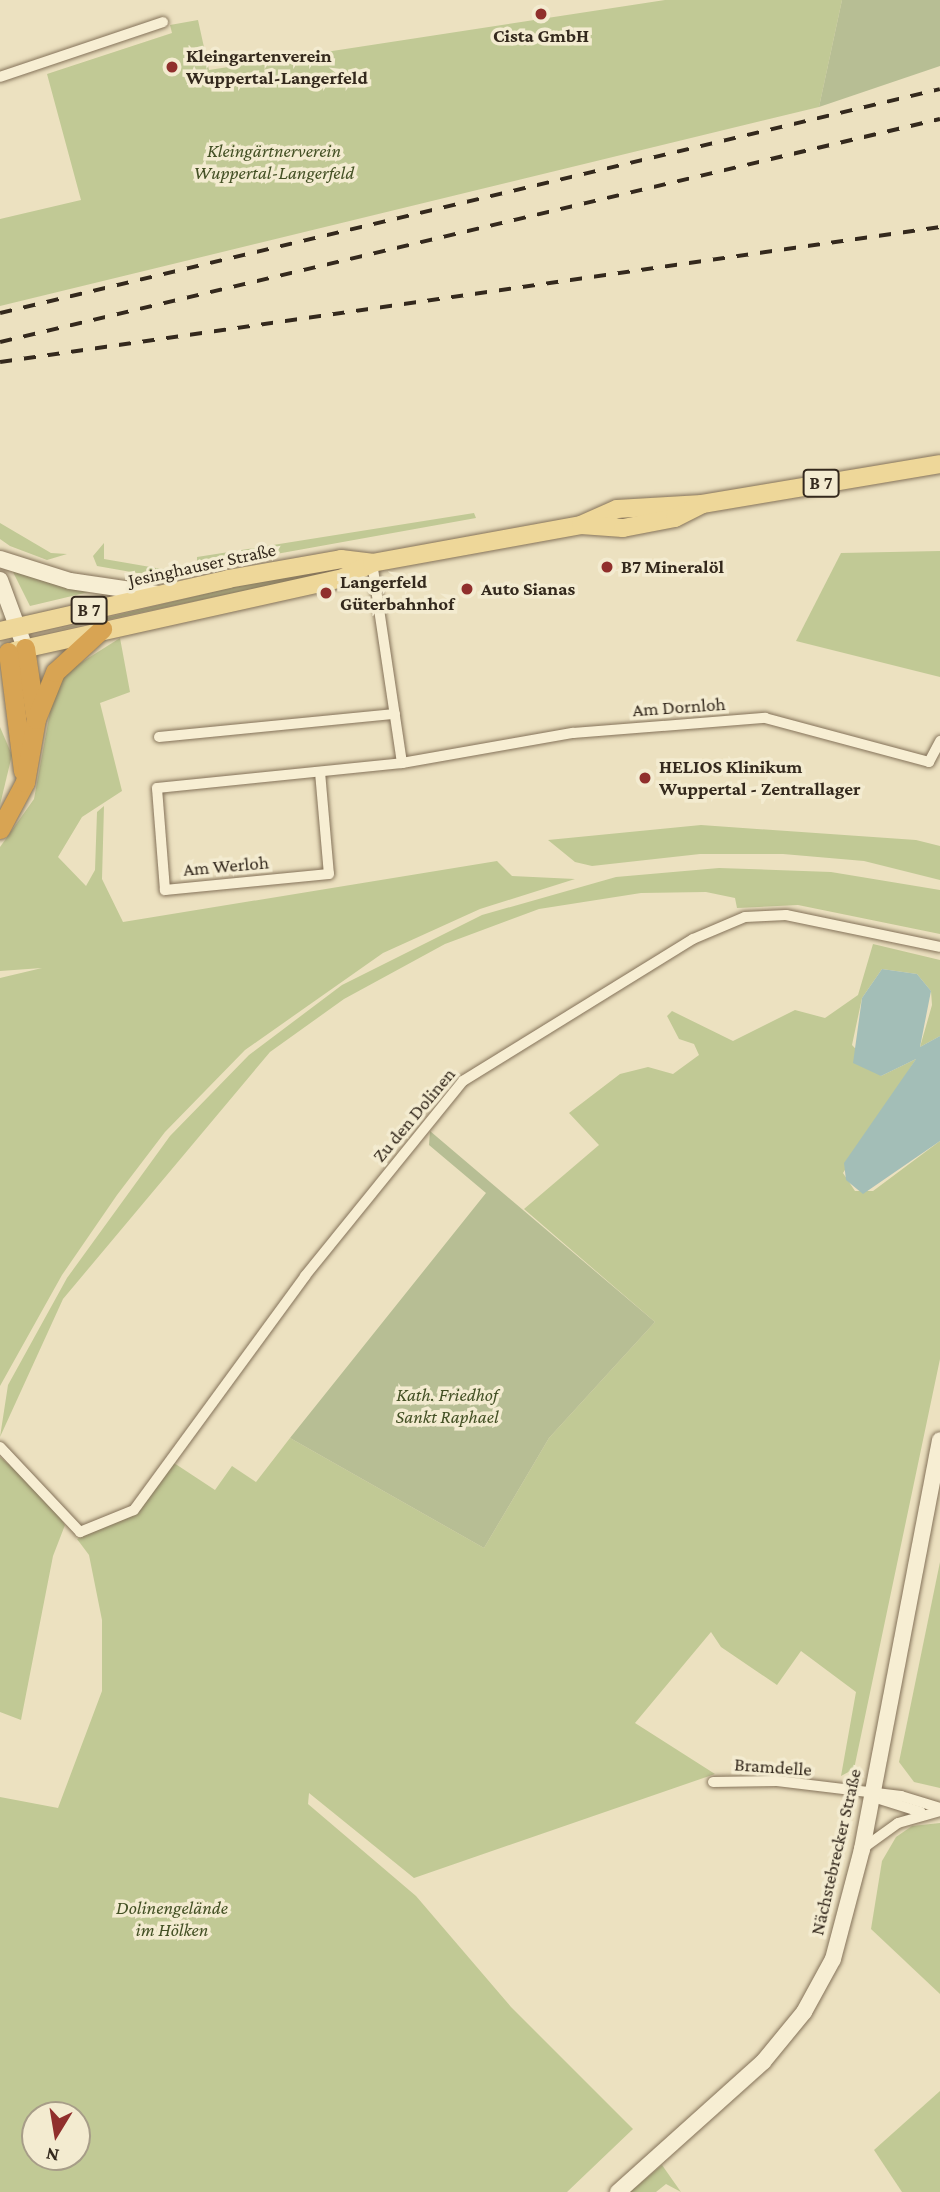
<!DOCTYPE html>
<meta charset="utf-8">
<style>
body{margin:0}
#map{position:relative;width:940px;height:2192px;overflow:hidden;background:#ece1c0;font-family:"Crimson Pro",serif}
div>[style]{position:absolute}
.green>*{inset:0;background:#c1c995}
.cemetery>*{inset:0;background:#b7be94}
.water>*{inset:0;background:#a3beb7}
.roads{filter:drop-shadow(0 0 2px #847259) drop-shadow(0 0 2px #847259)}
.street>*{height:10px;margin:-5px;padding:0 5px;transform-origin:5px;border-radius:5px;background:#f7eed3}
.secondary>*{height:16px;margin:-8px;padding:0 8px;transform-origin:8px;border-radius:8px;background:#f7eed3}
.primary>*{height:18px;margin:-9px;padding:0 9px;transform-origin:9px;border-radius:9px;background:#eed799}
.highway>*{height:19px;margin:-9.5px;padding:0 9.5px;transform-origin:9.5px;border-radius:9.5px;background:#d8a453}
.rail>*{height:3.5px;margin-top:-1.75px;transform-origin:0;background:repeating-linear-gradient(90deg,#34291d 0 12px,transparent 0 24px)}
.dots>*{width:19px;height:19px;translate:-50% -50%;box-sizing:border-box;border:4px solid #f3ebd0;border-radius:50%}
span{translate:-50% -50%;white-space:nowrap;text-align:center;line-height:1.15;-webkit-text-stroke:7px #f3ebd0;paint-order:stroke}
.shield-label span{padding:2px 5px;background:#f3ebd0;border:2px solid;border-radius:5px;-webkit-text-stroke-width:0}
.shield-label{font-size:18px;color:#34291d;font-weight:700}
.poi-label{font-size:19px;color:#34291d;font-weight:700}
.left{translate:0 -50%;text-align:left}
.park-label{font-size:19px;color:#435024;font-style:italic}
.street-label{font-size:19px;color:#34291d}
.north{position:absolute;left:21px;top:2101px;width:70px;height:70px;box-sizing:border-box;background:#f3ebd0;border:2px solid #a79d88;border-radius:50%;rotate:191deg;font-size:19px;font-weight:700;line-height:28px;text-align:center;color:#34291d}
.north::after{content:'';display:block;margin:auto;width:24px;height:32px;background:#902f2c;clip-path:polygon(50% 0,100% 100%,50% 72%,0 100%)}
</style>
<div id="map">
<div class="green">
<i style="clip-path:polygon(665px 0,842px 0,819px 107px,0 306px,0 219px,81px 200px,47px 74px,172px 33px,170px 25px,198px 20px,209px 70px)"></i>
<i style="clip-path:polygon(474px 513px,476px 518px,154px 576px,97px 566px,93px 556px,104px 543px,104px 559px,162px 569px,197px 564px,197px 557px)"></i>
<i style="clip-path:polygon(0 523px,51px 553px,67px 554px,47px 560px,10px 546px,0 539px)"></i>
<i style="clip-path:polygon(940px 551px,940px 677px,796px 641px,841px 553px)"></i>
<i style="clip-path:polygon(346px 565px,347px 569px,48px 632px,225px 589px)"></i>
<i style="clip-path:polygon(12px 570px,76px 590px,89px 592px,30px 606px)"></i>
<i style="clip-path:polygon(120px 638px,130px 692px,100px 703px,122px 791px,82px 817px,58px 857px,86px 886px,95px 870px,97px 812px,104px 806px,102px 879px,123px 922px,497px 861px,512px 876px,575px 879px,480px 909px,383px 953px,245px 1050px,165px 1132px,117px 1195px,62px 1275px,0 1386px,0 978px,42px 968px,0 971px,0 847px,34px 799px,54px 690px,63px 674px)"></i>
<i style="clip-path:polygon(0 727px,12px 755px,0 805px)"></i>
<i style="clip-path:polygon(701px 825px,916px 840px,940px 846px,940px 880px,864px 861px,783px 854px,700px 854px,592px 866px,575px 862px,548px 840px)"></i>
<i style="clip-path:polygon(719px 868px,831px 872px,940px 890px,940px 934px,798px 905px,737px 908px,735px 898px,706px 892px,641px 893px,539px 909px,445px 944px,344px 999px,270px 1052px,63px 1299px,0 1437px,8px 1385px,67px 1278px,170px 1136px,249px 1055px,342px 985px,482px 915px,616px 877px)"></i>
<i style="clip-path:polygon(evenodd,873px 944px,940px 960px,940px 1036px,920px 1047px,932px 1005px,931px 991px,917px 974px,882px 969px,862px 998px,852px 1045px,881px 1076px,916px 1059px,843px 1173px,855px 1191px,873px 1191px,940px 1141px,940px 1359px,854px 1769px,841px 1776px,856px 1692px,801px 1651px,777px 1685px,721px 1647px,711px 1632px,635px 1723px,715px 1774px,414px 1878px,309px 1793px,308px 1804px,416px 1896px,511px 2007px,633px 2129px,567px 2192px,0 2192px,0 1797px,58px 1808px,102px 1691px,102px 1620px,89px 1555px,77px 1539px,136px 1513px,174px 1463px,215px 1490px,232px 1466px,256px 1482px,290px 1438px,484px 1548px,549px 1438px,655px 1322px,524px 1209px,599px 1145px,569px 1113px,620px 1074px,648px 1067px,673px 1074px,699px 1055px,694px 1044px,679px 1039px,667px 1016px,672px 1011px,733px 1041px,795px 1010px,825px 1018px,858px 995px,873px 944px,35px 2115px,77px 2115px,77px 2157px,35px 2157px,35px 2115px)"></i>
<i style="clip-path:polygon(0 1457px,45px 1495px,65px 1525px,53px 1556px,21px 1720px,0 1712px)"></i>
<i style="clip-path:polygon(940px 1562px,940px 1788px,914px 1782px,899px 1762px)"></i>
<i style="clip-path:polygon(940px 1823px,940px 1994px,871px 1929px,882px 1861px,896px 1837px,912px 1826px)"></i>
<i style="clip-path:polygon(940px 2091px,940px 2192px,902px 2192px,874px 2150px)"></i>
<i style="clip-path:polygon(662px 2165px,681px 2192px,666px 2184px,656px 2192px,630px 2192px)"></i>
</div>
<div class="cemetery">
<i style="clip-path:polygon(842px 0,940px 0,940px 66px,819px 107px)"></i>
<i style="clip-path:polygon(430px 1131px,655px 1322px,549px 1438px,484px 1548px,290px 1438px,486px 1193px,429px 1145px)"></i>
</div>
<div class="water">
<i style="clip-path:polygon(882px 969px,917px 974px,931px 991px,920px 1047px,940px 1036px,940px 1141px,863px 1194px,846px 1180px,844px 1163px,916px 1059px,881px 1076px,853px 1063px,862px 998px)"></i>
</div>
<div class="roads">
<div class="street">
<i style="left:0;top:77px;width:172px;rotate:-18.6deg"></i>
<i style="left:159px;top:737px;width:237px;rotate:-5.6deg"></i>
<i style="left:402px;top:763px;width:174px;rotate:-10deg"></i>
<i style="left:573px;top:733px;width:193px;rotate:-4.5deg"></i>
<i style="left:765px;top:718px;width:170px;rotate:15deg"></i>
<i style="left:929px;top:762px;width:24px;rotate:-62deg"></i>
<i style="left:320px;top:772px;width:102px;rotate:85deg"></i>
<i style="left:329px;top:874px;width:165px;rotate:174.4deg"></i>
<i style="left:165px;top:890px;width:102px;rotate:-94.5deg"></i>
<i style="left:157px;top:788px;width:246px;rotate:-5.8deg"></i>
<i style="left:402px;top:763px;width:202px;rotate:-98.5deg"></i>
<i style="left:0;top:1447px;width:117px;rotate:46.7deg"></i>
<i style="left:80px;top:1532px;width:58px;rotate:-22.2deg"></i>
<i style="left:134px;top:1510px;width:290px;rotate:-53.8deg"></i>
<i style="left:305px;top:1276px;width:251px;rotate:-51deg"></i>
<i style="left:463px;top:1081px;width:270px;rotate:-31.7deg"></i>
<i style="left:693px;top:939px;width:56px;rotate:-22.9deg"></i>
<i style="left:745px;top:917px;width:41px;rotate:-2.8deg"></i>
<i style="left:786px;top:915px;width:157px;rotate:11.7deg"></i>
<i style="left:713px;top:1782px;width:64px;rotate:-0.9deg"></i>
<i style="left:777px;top:1781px;width:125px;rotate:6.9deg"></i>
<i style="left:901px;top:1796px;width:41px;rotate:17.1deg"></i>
<i style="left:873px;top:1797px;width:50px;rotate:17.4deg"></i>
<i style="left:862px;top:1849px;width:44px;rotate:-35.8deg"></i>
<i style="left:898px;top:1823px;width:44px;rotate:-15.9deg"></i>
</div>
<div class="secondary">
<i style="left:0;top:559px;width:73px;rotate:17.4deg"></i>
<i style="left:70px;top:581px;width:89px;rotate:8.4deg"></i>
<i style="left:0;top:580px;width:72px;rotate:69.8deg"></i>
<i style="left:618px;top:2192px;width:195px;rotate:-41.9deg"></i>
<i style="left:763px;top:2062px;width:65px;rotate:-50.6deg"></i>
<i style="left:804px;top:2012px;width:60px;rotate:-61.3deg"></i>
<i style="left:833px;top:1959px;width:114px;rotate:-75.2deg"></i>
<i style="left:862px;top:1849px;width:416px;rotate:-79.2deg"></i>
</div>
<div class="primary">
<i style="left:583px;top:524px;width:37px;rotate:-24deg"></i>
<i style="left:617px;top:509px;width:85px;rotate:-3.4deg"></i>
<i style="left:702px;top:504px;width:241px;rotate:-9.5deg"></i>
<i style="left:0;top:631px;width:234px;rotate:-12.8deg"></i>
<i style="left:228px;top:579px;width:115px;rotate:-10deg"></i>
<i style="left:341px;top:559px;width:31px;rotate:7deg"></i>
<i style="left:14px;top:651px;width:337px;rotate:-12.5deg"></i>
<i style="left:343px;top:578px;width:33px;rotate:-27deg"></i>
<i style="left:372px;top:563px;width:212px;rotate:-10.3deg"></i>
<i style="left:581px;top:525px;width:42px;rotate:4.1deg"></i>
<i style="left:623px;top:528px;width:53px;rotate:-10.9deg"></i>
<i style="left:675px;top:518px;width:30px;rotate:-27deg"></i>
</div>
<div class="highway">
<i style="left:25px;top:648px;width:68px;rotate:81.5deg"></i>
<i style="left:8px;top:652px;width:120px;rotate:82.8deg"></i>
<i style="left:0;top:829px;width:53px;rotate:-62deg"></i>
<i style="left:25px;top:782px;width:64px;rotate:-80.1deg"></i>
<i style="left:36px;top:719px;width:51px;rotate:-68deg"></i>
<i style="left:55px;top:672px;width:64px;rotate:-42.5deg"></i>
</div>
</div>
<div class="rail">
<i style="left:0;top:313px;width:966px;rotate:-13.4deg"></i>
<i style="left:0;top:342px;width:966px;rotate:-13.35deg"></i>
<i style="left:0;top:362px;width:950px;rotate:-8.17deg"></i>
</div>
<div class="dots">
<i style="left:541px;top:14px;background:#902f2c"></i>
<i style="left:172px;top:67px;background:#902f2c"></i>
<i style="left:607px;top:567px;background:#902f2c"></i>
<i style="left:467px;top:589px;background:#902f2c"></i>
<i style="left:326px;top:593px;background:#902f2c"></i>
<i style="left:645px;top:778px;background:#902f2c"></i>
</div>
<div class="shield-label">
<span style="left:821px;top:483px">B 7</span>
<span style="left:89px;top:610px">B 7</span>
</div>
<div class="poi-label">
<span style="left:541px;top:36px">Cista GmbH</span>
<span class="left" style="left:186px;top:67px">Kleingartenverein<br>Wuppertal-Langerfeld</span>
<span class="left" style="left:621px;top:567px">B7 Mineralöl</span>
<span class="left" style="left:340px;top:593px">Langerfeld<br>Güterbahnhof</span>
<span class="left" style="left:481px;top:589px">Auto Sianas</span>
<span class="left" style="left:659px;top:778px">HELIOS Klinikum<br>Wuppertal - Zentrallager</span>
</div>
<div class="park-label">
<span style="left:274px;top:162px">Kleingärtnerverein<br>Wuppertal-Langerfeld</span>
<span style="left:447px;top:1406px">Kath. Friedhof<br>Sankt Raphael</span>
<span style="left:172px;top:1919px">Dolinengelände<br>im Hölken</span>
</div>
<div class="street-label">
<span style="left:202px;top:565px;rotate:-12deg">Jesinghauser Straße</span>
<span style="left:679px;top:707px;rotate:-4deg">Am Dornloh</span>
<span style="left:226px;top:866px;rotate:-5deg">Am Werloh</span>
<span style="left:414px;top:1115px;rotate:-50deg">Zu den Dolinen</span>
<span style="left:773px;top:1767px;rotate:4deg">Bramdelle</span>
<span style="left:836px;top:1852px;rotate:-77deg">Nächstebrecker Straße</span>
</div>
<div class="north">N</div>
</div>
